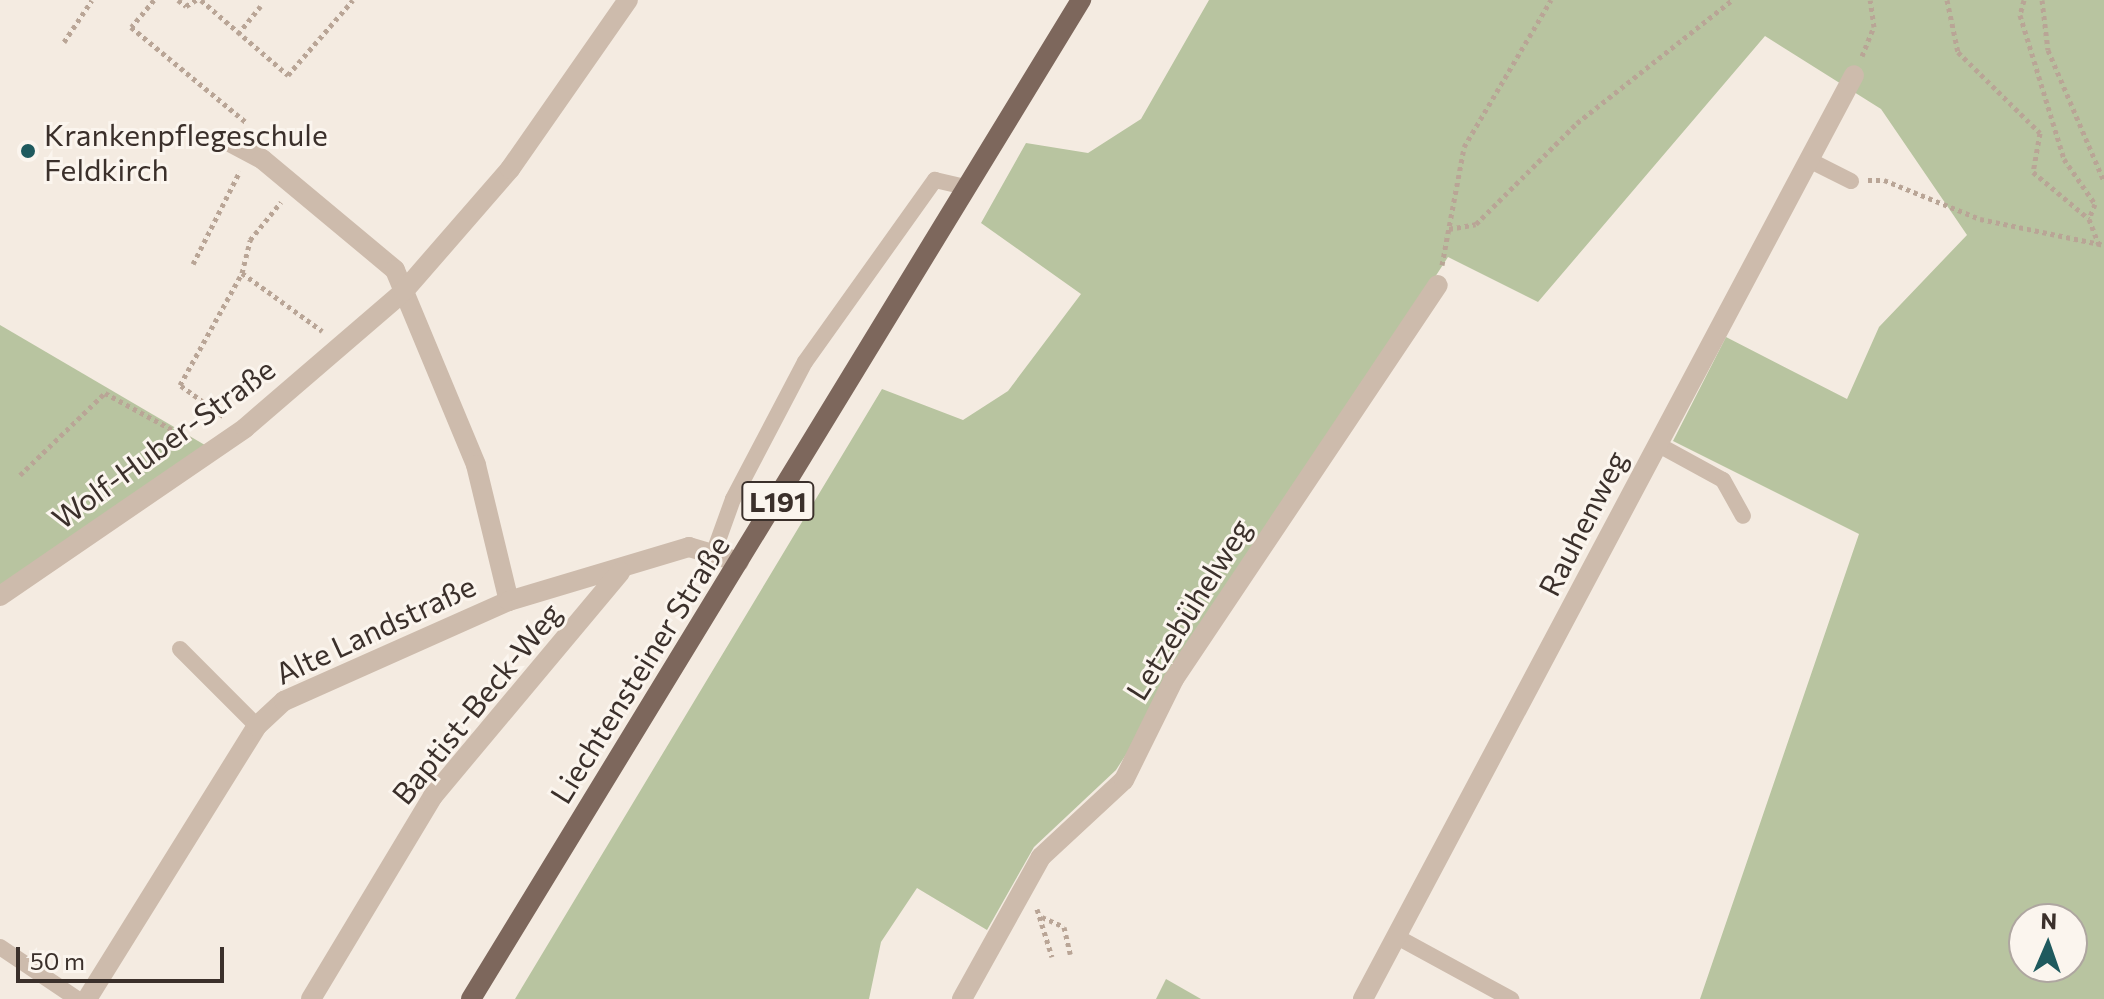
<!DOCTYPE html>
<meta charset="utf-8">
<style>
body{margin:0}
#map{position:relative;width:2104px;height:999px;overflow:hidden;background:#f4ebe1;font-family:Commissioner,sans-serif}
div>[style]{position:absolute}
.green>*{inset:0;background:#b8c4a0}
.path>*{height:5px;margin-top:-2.5px;transform-origin:0;background:repeating-linear-gradient(90deg,#b9a596 0 4px,transparent 0 8px)}
.service>*{height:16px;margin:-8px;padding:0 8px;transform-origin:8px;border-radius:8px;background:#cdbbac}
.minor>*{height:20px;margin:-10px;padding:0 10px;transform-origin:10px;border-radius:10px;background:#cdbbac}
.primary>*{height:20px;margin:-10px;padding:0 10px;transform-origin:10px;border-radius:10px;background:#7d675c}
.dots>*{width:22px;height:22px;translate:-50% -50%;box-sizing:border-box;border:4px solid #fbf5ee;border-radius:50%}
span{translate:-50% -50%;white-space:nowrap;text-align:center;line-height:1.15;-webkit-text-stroke:6px #fbf5ee;paint-order:stroke}
.shield-label span{padding:2px 6px;background:#fbf5ee;border:2px solid;border-radius:6px;-webkit-text-stroke-width:0}
.shield-label{font-size:28px;color:#3b302b;font-weight:700}
.poi-label{font-size:30px;color:#3b302b}
.left{translate:0 -50%;text-align:left}
.street-label{font-size:30px;color:#3b302b}
.north{position:absolute;left:2008px;top:903px;width:80px;height:80px;box-sizing:border-box;background:#fbf5ee;border:2px solid #aea6a0;border-radius:50%;rotate:2deg;font-size:22px;font-weight:700;line-height:32px;text-align:center;color:#3b302b}
.north::after{content:'';display:block;margin:auto;width:28px;height:36px;background:#1f5a5e;clip-path:polygon(50% 0,100% 100%,50% 72%,0 100%)}
.scale{position:absolute;left:16px;top:947px;width:208px;height:36px;box-sizing:border-box;border:4px solid #3b302b;border-top:0;padding-left:10px;font-size:24px;line-height:28px;white-space:nowrap;color:#3b302b;-webkit-text-stroke:6px #fbf5ee;paint-order:stroke}
</style>
<div id="map">
<div class="green">
<i style="clip-path:polygon(evenodd,1209px 0,2104px 0,2104px 999px,1700px 999px,1859px 534px,1673px 441px,1726px 337px,1847px 399px,1879px 327px,1967px 235px,1881px 109px,1765px 36px,1538px 302px,1448px 257px,1116px 770px,1034px 847px,987px 930px,917px 888px,881px 942px,869px 999px,515px 999px,882px 389px,963px 420px,1008px 391px,1081px 294px,981px 223px,1026px 143px,1088px 153px,1141px 119px,1209px 0,2024px 919px,2072px 919px,2072px 967px,2024px 967px,2024px 919px)"></i>
<i style="clip-path:polygon(0 325px,210px 448px,0 593px)"></i>
<i style="clip-path:polygon(1166px 979px,1201px 999px,1156px 999px)"></i>
</div>
<div class="path">
<i style="left:154px;top:0;width:35px;rotate:130deg"></i>
<i style="left:131px;top:27px;width:149px;rotate:39.6deg"></i>
<i style="left:178px;top:0;width:10px;rotate:37deg"></i>
<i style="left:186px;top:6px;width:12px;rotate:-31deg"></i>
<i style="left:201px;top:0;width:115px;rotate:40.8deg"></i>
<i style="left:288px;top:75px;width:99px;rotate:-49.1deg"></i>
<i style="left:1947px;top:0;width:53px;rotate:78.1deg"></i>
<i style="left:1958px;top:52px;width:115px;rotate:44.6deg"></i>
<i style="left:2040px;top:133px;width:40px;rotate:100deg"></i>
<i style="left:2033px;top:172px;width:73px;rotate:40deg"></i>
<i style="left:2089px;top:219px;width:28px;rotate:69deg"></i>
<i style="left:2024px;top:0;width:16px;rotate:105deg"></i>
<i style="left:2020px;top:15px;width:151px;rotate:73deg"></i>
<i style="left:2064px;top:159px;width:55px;rotate:55.4deg"></i>
<i style="left:2095px;top:204px;width:16px;rotate:112deg"></i>
<i style="left:2042px;top:0;width:50px;rotate:83.2deg"></i>
<i style="left:2048px;top:50px;width:142px;rotate:66.9deg"></i>
<i style="left:238px;top:34px;width:36px;rotate:-51deg"></i>
<i style="left:64px;top:42px;width:50px;rotate:-56.3deg"></i>
<i style="left:1862px;top:56px;width:31px;rotate:-68deg"></i>
<i style="left:1874px;top:27px;width:27px;rotate:-98deg"></i>
<i style="left:1868px;top:180px;width:16px"></i>
<i style="left:1884px;top:180px;width:104px;rotate:22.1deg"></i>
<i style="left:1980px;top:219px;width:127px;rotate:11.8deg"></i>
<i style="left:1449px;top:229px;width:27px;rotate:-10deg"></i>
<i style="left:1476px;top:224px;width:143px;rotate:-45deg"></i>
<i style="left:1577px;top:123px;width:198px;rotate:-38.4deg"></i>
<i style="left:193px;top:264px;width:104px;rotate:-63.2deg"></i>
<i style="left:1442px;top:265px;width:120px;rotate:-79.4deg"></i>
<i style="left:1464px;top:147px;width:171px;rotate:-59.4deg"></i>
<i style="left:242px;top:273px;width:99px;rotate:35.9deg"></i>
<i style="left:223px;top:416px;width:53px;rotate:-144.2deg"></i>
<i style="left:180px;top:385px;width:128px;rotate:-61deg"></i>
<i style="left:242px;top:273px;width:34px;rotate:-76deg"></i>
<i style="left:250px;top:240px;width:49px;rotate:-50.8deg"></i>
<i style="left:20px;top:475px;width:118px;rotate:-44deg"></i>
<i style="left:105px;top:393px;width:98px;rotate:28.7deg"></i>
<i style="left:1037px;top:909px;width:50px;rotate:72.6deg"></i>
<i style="left:1042px;top:917px;width:24px;rotate:24deg"></i>
<i style="left:1064px;top:927px;width:28px;rotate:77deg"></i>
</div>
<div class="service">
<i style="left:1809px;top:160px;width:47px;rotate:26.6deg"></i>
<i style="left:1657px;top:444px;width:75px;rotate:28.6deg"></i>
<i style="left:1723px;top:480px;width:41px;rotate:60.9deg"></i>
<i style="left:715px;top:549px;width:53px;rotate:-70.2deg"></i>
<i style="left:733px;top:499px;width:155px;rotate:-62.3deg"></i>
<i style="left:805px;top:362px;width:224px;rotate:-54.5deg"></i>
<i style="left:935px;top:180px;width:31px;rotate:13deg"></i>
<i style="left:180px;top:649px;width:109px;rotate:45deg"></i>
<i style="left:1399px;top:938px;width:128px;rotate:28.6deg"></i>
<i style="left:0;top:947px;width:93px;rotate:34deg"></i>
</div>
<div class="minor">
<i style="left:224px;top:139px;width:43px;rotate:27.8deg"></i>
<i style="left:262px;top:159px;width:173px;rotate:39.8deg"></i>
<i style="left:395px;top:270px;width:211px;rotate:67.4deg"></i>
<i style="left:476px;top:465px;width:140px;rotate:76.4deg"></i>
<i style="left:0;top:596px;width:297px;rotate:-34.4deg"></i>
<i style="left:245px;top:428px;width:210px;rotate:-40.7deg"></i>
<i style="left:404px;top:291px;width:162px;rotate:-49deg"></i>
<i style="left:510px;top:169px;width:206px;rotate:-55.1deg"></i>
<i style="left:87px;top:999px;width:322px;rotate:-58.1deg"></i>
<i style="left:257px;top:726px;width:37px;rotate:-43deg"></i>
<i style="left:284px;top:701px;width:246px;rotate:-24deg"></i>
<i style="left:509px;top:601px;width:188px;rotate:-16.7deg"></i>
<i style="left:689px;top:547px;width:52px;rotate:16.7deg"></i>
<i style="left:311px;top:999px;width:237px;rotate:-59deg"></i>
<i style="left:433px;top:796px;width:292px;rotate:-50.1deg"></i>
<i style="left:962px;top:999px;width:162px;rotate:-60.9deg"></i>
<i style="left:1041px;top:857px;width:113px;rotate:-42.9deg"></i>
<i style="left:1124px;top:780px;width:113px;rotate:-63.7deg"></i>
<i style="left:1174px;top:679px;width:474px;rotate:-56.2deg"></i>
<i style="left:1363px;top:999px;width:1046px;rotate:-62.01deg"></i>
</div>
<div class="primary">
<i style="left:471px;top:999px;width:1171px;rotate:-58.59deg"></i>
</div>
<div class="dots">
<i style="left:28px;top:151px;background:#1f5a5e"></i>
</div>
<div class="shield-label">
<span style="left:778px;top:501px">L191</span>
</div>
<div class="poi-label">
<span class="left" style="left:44px;top:151px">Krankenpflegeschule<br>Feldkirch</span>
</div>
<div class="street-label">
<span style="left:163px;top:443px;rotate:-36deg">Wolf-Huber-Straße</span>
<span style="left:1582px;top:523px;rotate:-63deg">Rauhenweg</span>
<span style="left:1188px;top:609px;rotate:-58deg">Letzebühelweg</span>
<span style="left:375px;top:629px;rotate:-25deg">Alte Landstraße</span>
<span style="left:639px;top:669px;rotate:-58deg">Liechtensteiner Straße</span>
<span style="left:476px;top:703px;rotate:-51deg">Baptist-Beck-Weg</span>
</div>
<div class="north">N</div>
<div class="scale">50 m</div>
</div>
